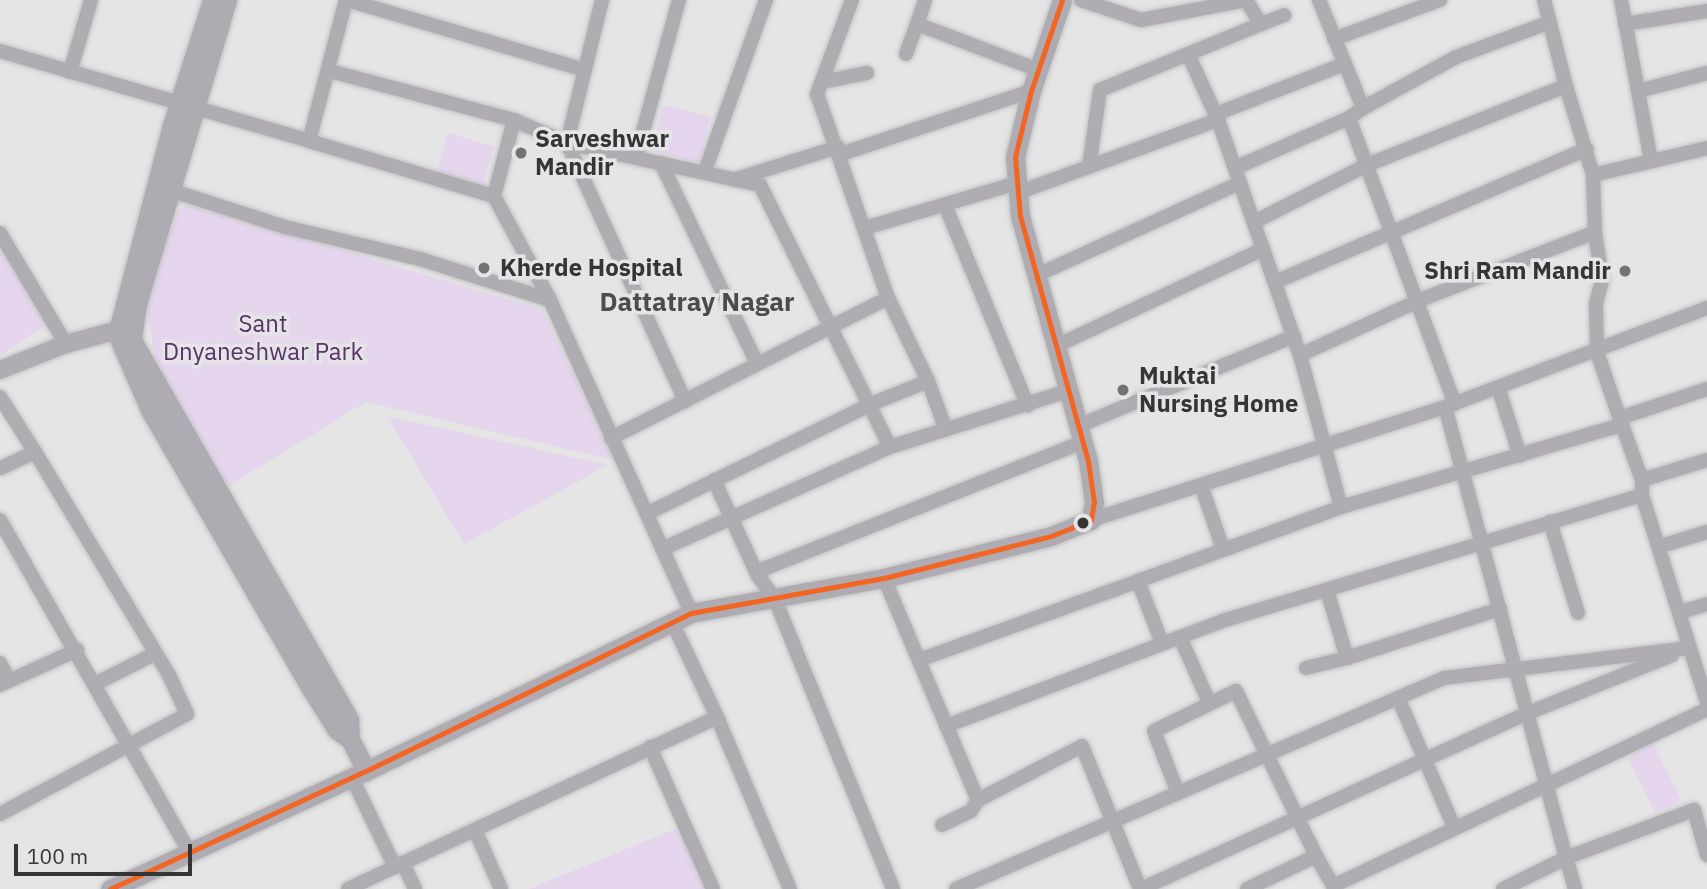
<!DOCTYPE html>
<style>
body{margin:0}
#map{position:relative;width:1707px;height:889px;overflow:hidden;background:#e5e5e5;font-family:"IBM Plex Sans",sans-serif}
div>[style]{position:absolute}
.green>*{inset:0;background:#e5d6ee;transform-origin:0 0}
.roads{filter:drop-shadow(0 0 2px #c2c2c2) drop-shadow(0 0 2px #c2c2c2)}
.minor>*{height:14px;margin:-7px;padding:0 7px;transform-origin:7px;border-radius:7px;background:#afacb2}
.tertiary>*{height:18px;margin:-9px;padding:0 9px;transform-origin:9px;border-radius:9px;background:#afacb2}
.secondary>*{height:19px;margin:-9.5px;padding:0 9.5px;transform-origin:9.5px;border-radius:9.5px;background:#afabb2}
.bus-1>*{height:5px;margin:-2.5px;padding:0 2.5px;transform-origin:2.5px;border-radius:2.5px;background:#f26522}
.dots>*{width:19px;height:19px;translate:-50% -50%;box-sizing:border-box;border:4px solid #e5e4e6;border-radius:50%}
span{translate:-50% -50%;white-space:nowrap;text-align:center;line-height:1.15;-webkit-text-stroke:7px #e5e4e6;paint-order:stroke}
.poi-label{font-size:24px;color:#363536;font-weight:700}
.left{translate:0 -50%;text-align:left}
.right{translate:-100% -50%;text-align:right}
.park-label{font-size:24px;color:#58336a}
.neighbourhood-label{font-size:26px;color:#4d4b4e;font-weight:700}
.scale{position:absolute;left:14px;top:844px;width:178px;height:32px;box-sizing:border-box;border:4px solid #363536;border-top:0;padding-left:9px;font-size:21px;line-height:24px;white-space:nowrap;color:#363536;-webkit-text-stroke:5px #e5e4e6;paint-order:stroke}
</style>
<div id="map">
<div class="green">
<i style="left:663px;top:105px;width:49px;height:47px;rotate:14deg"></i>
<i style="left:448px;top:133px;width:48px;height:42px;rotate:16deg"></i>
<i style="clip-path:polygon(187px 205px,542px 309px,614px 460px,366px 402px,227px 487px,158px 372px,152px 339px,147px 308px,160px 257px,179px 209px)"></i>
<i style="clip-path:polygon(0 248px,48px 323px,0 356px)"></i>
<i style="clip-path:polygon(387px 416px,608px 465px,464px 544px)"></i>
<i style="left:1653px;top:744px;width:63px;height:29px;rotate:63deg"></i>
<i style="clip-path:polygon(682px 826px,708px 889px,529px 889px)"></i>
</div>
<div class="roads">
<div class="minor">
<i style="left:347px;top:0;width:248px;rotate:16.4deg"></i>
<i style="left:602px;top:0;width:147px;rotate:103.8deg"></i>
<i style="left:567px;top:143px;width:284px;rotate:65.4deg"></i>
<i style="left:925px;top:0;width:25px;rotate:108deg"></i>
<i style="left:917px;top:24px;width:129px;rotate:20.8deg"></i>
<i style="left:1081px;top:0;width:63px;rotate:18.4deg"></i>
<i style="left:1141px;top:20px;width:108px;rotate:-10.7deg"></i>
<i style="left:1544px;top:0;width:89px;rotate:75.7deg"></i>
<i style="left:1621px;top:0;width:164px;rotate:79.4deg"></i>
<i style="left:1261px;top:24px;width:25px;rotate:-21deg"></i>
<i style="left:1625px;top:24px;width:83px;rotate:-9deg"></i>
<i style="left:1334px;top:39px;width:113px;rotate:-20.2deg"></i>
<i style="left:0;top:51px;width:322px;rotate:16.2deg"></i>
<i style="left:309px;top:141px;width:146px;rotate:-75.3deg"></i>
<i style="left:906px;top:54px;width:32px;rotate:-70deg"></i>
<i style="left:1345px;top:64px;width:48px;rotate:67.8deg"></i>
<i style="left:1363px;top:108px;width:17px;rotate:144deg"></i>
<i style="left:1349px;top:118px;width:305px;rotate:69.7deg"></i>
<i style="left:330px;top:71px;width:190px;rotate:14.9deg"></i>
<i style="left:514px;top:120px;width:79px;rotate:104.7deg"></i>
<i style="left:70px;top:72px;width:75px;rotate:-73.7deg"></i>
<i style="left:822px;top:82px;width:46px;rotate:-11.3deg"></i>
<i style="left:1638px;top:91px;width:71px;rotate:-14.6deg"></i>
<i style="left:1363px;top:108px;width:106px;rotate:-28.7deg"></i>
<i style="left:1456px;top:57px;width:100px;rotate:-20.4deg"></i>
<i style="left:1216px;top:114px;width:138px;rotate:-21.2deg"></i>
<i style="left:1345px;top:64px;width:69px;rotate:-112.1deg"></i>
<i style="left:514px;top:120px;width:58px;rotate:23.5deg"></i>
<i style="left:567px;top:143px;width:198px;rotate:12.3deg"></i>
<i style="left:760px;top:185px;width:292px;rotate:63.6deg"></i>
<i style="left:1218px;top:120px;width:249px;rotate:70.8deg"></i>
<i style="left:1300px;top:355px;width:157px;rotate:74.9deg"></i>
<i style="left:309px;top:141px;width:193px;rotate:16.6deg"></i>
<i style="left:494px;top:196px;width:118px;rotate:61.7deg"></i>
<i style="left:550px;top:300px;width:343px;rotate:65.7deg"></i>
<i style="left:841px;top:154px;width:200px;rotate:-18.3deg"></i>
<i style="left:636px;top:157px;width:163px;rotate:-74.7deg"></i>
<i style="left:661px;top:163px;width:220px;rotate:64.4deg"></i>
<i style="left:1089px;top:167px;width:78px;rotate:-81.9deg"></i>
<i style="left:1100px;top:90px;width:95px;rotate:-22.2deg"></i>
<i style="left:1235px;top:168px;width:124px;rotate:-23.7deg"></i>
<i style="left:705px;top:171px;width:182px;rotate:-70.4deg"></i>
<i style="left:736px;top:179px;width:107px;rotate:-17.4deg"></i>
<i style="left:173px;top:191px;width:118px;rotate:17.8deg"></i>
<i style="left:285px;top:227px;width:139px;rotate:13.3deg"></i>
<i style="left:420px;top:259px;width:136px;rotate:17.5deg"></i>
<i style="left:1017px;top:193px;width:214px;rotate:-20deg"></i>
<i style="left:1218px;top:120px;width:72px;rotate:-114.4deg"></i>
<i style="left:1188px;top:54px;width:79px;rotate:-22.3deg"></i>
<i style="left:1261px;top:24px;width:26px;rotate:-122deg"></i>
<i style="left:945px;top:205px;width:217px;rotate:67.6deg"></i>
<i style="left:1254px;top:222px;width:127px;rotate:-26.8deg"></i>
<i style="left:1367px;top:165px;width:214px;rotate:-21.7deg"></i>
<i style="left:1566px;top:86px;width:93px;rotate:73.1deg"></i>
<i style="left:1593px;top:175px;width:117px;rotate:-13.3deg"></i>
<i style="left:865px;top:228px;width:159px;rotate:-16.5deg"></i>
<i style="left:0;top:233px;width:129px;rotate:59.3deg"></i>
<i style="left:1037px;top:275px;width:223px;rotate:-24.4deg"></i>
<i style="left:1275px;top:282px;width:339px;rotate:-23.1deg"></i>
<i style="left:1056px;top:346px;width:229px;rotate:-25.1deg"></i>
<i style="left:1300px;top:355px;width:132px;rotate:-24.6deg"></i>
<i style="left:1420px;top:300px;width:188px;rotate:-21.2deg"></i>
<i style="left:1595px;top:232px;width:57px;rotate:-92deg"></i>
<i style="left:928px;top:381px;width:52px;rotate:69.8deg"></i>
<i style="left:1499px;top:390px;width:69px;rotate:72.3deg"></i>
<i style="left:0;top:397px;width:65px;rotate:57.5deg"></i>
<i style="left:35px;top:452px;width:38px;rotate:155deg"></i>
<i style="left:1620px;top:418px;width:92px;rotate:-18.4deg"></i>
<i style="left:1622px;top:425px;width:59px;rotate:70deg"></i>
<i style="left:1078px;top:426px;width:234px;rotate:-22.6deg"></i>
<i style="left:611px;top:438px;width:310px;rotate:-26.8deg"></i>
<i style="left:714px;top:480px;width:106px;rotate:65.4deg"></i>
<i style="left:758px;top:576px;width:26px;rotate:53deg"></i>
<i style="left:774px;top:597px;width:315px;rotate:67.8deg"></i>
<i style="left:1201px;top:485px;width:68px;rotate:71deg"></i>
<i style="left:1642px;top:495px;width:15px;rotate:-90deg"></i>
<i style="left:1642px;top:480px;width:68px;rotate:-17.1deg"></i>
<i style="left:648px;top:513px;width:246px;rotate:-26deg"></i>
<i style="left:869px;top:405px;width:64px;rotate:-22.1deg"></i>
<i style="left:928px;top:381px;width:92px;rotate:-115.7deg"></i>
<i style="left:888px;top:298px;width:216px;rotate:-109.2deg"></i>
<i style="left:817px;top:94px;width:100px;rotate:-69.6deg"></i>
<i style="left:0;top:520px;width:382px;rotate:60.3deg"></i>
<i style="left:1091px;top:520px;width:372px;rotate:-17.7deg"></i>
<i style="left:1550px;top:522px;width:95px;rotate:72.9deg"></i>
<i style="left:1661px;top:546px;width:48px;rotate:-16.9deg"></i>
<i style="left:662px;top:549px;width:250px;rotate:-24.1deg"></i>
<i style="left:890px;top:447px;width:187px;rotate:-17.5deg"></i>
<i style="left:756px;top:572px;width:351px;rotate:-21.7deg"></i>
<i style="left:884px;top:578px;width:241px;rotate:67.1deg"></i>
<i style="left:978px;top:800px;width:117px;rotate:-27.4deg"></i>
<i style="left:1082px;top:746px;width:154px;rotate:67.9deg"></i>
<i style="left:1138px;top:581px;width:216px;rotate:-20deg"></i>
<i style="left:1341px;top:507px;width:293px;rotate:-16.3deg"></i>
<i style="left:1622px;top:425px;width:77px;rotate:-108.9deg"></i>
<i style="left:1597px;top:352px;width:49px;rotate:-91.2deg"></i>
<i style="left:1596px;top:303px;width:24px;rotate:-75deg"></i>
<i style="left:1602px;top:280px;width:49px;rotate:-98.3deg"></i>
<i style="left:1327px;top:590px;width:71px;rotate:73.6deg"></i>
<i style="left:1347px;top:658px;width:161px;rotate:-17.8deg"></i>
<i style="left:1681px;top:612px;width:27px;rotate:-17deg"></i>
<i style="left:1180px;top:637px;width:71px;rotate:66deg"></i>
<i style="left:919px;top:660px;width:233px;rotate:-19.8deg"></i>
<i style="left:1138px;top:581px;width:66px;rotate:68.8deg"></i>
<i style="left:0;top:663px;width:19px;rotate:62deg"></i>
<i style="left:1306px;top:668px;width:42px;rotate:-13.7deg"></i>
<i style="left:95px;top:684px;width:68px;rotate:-26.9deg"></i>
<i style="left:0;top:685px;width:85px;rotate:-24.4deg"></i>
<i style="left:1398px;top:698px;width:141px;rotate:66.5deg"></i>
<i style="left:717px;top:717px;width:187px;rotate:67deg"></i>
<i style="left:946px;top:726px;width:295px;rotate:-20.8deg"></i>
<i style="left:1222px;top:621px;width:438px;rotate:-16.7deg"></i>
<i style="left:1642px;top:495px;width:217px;rotate:72.6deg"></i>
<i style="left:650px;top:747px;width:155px;rotate:66.1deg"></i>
<i style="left:352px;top:778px;width:99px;rotate:64.2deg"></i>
<i style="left:1178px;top:793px;width:66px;rotate:-111.2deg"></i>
<i style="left:1154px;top:731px;width:91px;rotate:-26deg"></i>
<i style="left:1236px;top:691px;width:183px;rotate:64.1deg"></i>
<i style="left:0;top:814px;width:212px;rotate:-28.1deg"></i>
<i style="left:187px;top:714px;width:43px;rotate:-114.8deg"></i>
<i style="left:169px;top:675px;width:260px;rotate:-121deg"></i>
<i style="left:942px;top:825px;width:32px;rotate:-26deg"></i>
<i style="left:971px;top:811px;width:13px;rotate:-58deg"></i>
<i style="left:475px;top:830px;width:64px;rotate:66.2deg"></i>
<i style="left:348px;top:889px;width:59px;rotate:-25.3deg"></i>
<i style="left:415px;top:889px;width:29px;rotate:-115deg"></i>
<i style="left:403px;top:863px;width:346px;rotate:-24.9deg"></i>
<i style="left:717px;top:717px;width:105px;rotate:-115.3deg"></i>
<i style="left:956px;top:889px;width:532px;rotate:-23.38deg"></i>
<i style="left:1444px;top:678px;width:247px;rotate:-7deg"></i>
<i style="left:1141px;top:889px;width:425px;rotate:-24.5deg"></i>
<i style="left:1528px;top:713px;width:155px;rotate:-21.9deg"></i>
<i style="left:1247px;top:889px;width:76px;rotate:-25.6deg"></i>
<i style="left:1316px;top:856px;width:34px;rotate:60deg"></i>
<i style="left:1333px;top:886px;width:414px;rotate:-25.3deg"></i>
<i style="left:1503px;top:889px;width:70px;rotate:-26.2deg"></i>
<i style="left:1566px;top:858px;width:467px;rotate:-105deg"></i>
<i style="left:1445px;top:407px;width:280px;rotate:-20.7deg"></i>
<i style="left:1575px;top:889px;width:32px;rotate:-106deg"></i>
<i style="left:1566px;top:858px;width:137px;rotate:-20.6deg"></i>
<i style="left:1694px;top:810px;width:47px;rotate:73.9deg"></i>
</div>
<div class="tertiary">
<i style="left:0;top:370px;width:71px;rotate:-21.5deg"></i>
<i style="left:66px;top:344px;width:65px;rotate:-15.1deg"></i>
</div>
<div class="secondary">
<i style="left:212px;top:0;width:131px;rotate:107.7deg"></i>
<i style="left:172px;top:125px;width:216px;rotate:104.7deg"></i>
<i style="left:117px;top:334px;width:83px;rotate:66.5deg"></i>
<i style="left:150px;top:410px;width:320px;rotate:60deg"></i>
<i style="left:310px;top:687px;width:51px;rotate:57.9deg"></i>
<i style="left:337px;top:730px;width:16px;rotate:35deg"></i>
<i style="left:227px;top:0;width:317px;rotate:106.5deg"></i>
<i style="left:137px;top:304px;width:36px;rotate:98deg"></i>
<i style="left:132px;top:340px;width:437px;rotate:60.2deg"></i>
<i style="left:349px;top:719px;width:20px;rotate:87deg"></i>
<i style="left:350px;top:739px;width:36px;rotate:63deg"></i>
<i style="left:110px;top:889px;width:289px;rotate:-24.8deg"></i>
<i style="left:372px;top:768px;width:355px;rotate:-25.9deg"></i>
<i style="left:691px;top:613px;width:196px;rotate:-10.3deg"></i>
<i style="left:884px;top:578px;width:172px;rotate:-14.1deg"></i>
<i style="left:1051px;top:536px;width:43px;rotate:-21.8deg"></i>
<i style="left:1091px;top:520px;width:18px;rotate:-81deg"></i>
<i style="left:1094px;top:502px;width:41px;rotate:-98.3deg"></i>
<i style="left:1088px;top:461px;width:254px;rotate:-105.5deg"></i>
<i style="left:1020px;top:216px;width:59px;rotate:-94.8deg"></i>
<i style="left:1015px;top:157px;width:68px;rotate:-76.4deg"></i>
<i style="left:1031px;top:91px;width:96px;rotate:-71.2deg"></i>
</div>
</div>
<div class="bus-1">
<i style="left:110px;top:889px;width:289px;rotate:-24.8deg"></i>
<i style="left:372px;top:768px;width:355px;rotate:-25.9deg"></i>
<i style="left:691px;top:613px;width:196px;rotate:-10.3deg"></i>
<i style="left:884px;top:578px;width:172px;rotate:-14.1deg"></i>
<i style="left:1051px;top:536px;width:43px;rotate:-21.8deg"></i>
<i style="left:1091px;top:520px;width:18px;rotate:-81deg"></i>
<i style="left:1094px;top:502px;width:41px;rotate:-98.3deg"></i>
<i style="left:1088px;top:461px;width:254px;rotate:-105.5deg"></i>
<i style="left:1020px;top:216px;width:59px;rotate:-94.8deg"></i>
<i style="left:1015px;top:157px;width:68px;rotate:-76.4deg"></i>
<i style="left:1031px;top:91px;width:96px;rotate:-71.2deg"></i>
</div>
<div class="dots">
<i style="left:521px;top:153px;background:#737373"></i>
<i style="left:484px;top:268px;background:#737373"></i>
<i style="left:1625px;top:271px;background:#737373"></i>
<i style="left:1123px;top:390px;background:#737373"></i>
<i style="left:1083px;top:523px;background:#363536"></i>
</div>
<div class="poi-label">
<span class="left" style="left:535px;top:153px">Sarveshwar<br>Mandir</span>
<span class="left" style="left:500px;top:268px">Kherde Hospital</span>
<span class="right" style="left:1611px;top:271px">Shri Ram Mandir</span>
<span class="left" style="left:1139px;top:390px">Muktai<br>Nursing Home</span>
</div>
<div class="park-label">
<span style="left:263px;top:338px">Sant<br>Dnyaneshwar Park</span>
</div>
<div class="neighbourhood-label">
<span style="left:697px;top:302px">Dattatray Nagar</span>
</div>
<div class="scale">100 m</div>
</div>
